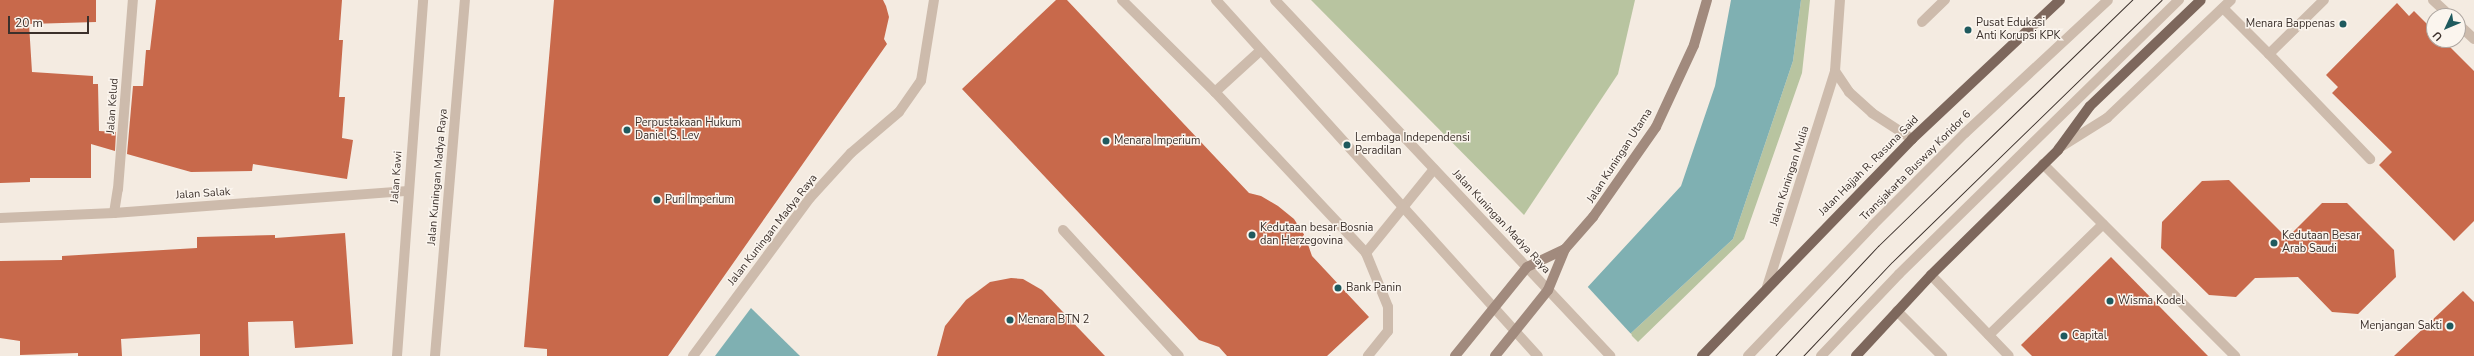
<!DOCTYPE html>
<style>
body{margin:0}
#map{position:relative;width:2474px;height:356px;overflow:hidden;background:#f4ebe1;font-family:"Nunito Sans",sans-serif}
div>[style]{position:absolute}
.green>*{inset:0;background:#b8c4a0}
.water>*{inset:0;background:#7fb0b2}
.pier>*{inset:0;background:#f4ebe1}
.building>*{inset:0;background:#c8694b}
.service>*{height:10px;margin:-5px;padding:0 5px;transform-origin:5px;border-radius:5px;background:#cdbbac}
.minor>*{height:10px;margin:-5px;padding:0 5px;transform-origin:5px;border-radius:5px;background:#cdbbac}
.tertiary>*{height:10px;margin:-5px;padding:0 5px;transform-origin:5px;border-radius:5px;background:#cdbbac}
.secondary>*{height:10px;margin:-5px;padding:0 5px;transform-origin:5px;border-radius:5px;background:#a18a7d}
.primary>*{height:10px;margin:-5px;padding:0 5px;transform-origin:5px;border-radius:5px;background:#7d675c}
.tram>*{height:1px;margin:-0.5px;padding:0 0.5px;transform-origin:0.5px;border-radius:0.5px;background:#3b302b}
.dots>*{width:11px;height:11px;translate:-50% -50%;box-sizing:border-box;border:2px solid #fbf5ee;border-radius:50%}
span{translate:-50% -50%;white-space:nowrap;text-align:center;line-height:1.15;-webkit-text-stroke:3px #fbf5ee;paint-order:stroke}
.poi-label{font-size:11px;color:#3b302b}
.left{translate:0 -50%;text-align:left}
.right{translate:-100% -50%;text-align:right}
.street-label{font-size:11px;color:#3b302b}
.north{position:absolute;left:2426px;top:8px;width:40px;height:40px;box-sizing:border-box;background:#fbf5ee;border:1px solid #aea6a0;border-radius:50%;rotate:226deg;font-size:11px;font-weight:700;line-height:16px;text-align:center;color:#3b302b}
.north::after{content:'';display:block;margin:auto;width:14px;height:18px;background:#1f5a5e;clip-path:polygon(50% 0,100% 100%,50% 72%,0 100%)}
.scale{position:absolute;left:8px;top:16px;width:81px;height:18px;box-sizing:border-box;border:2px solid #3b302b;border-top:0;padding-left:5px;font-size:12px;line-height:14px;white-space:nowrap;color:#3b302b;-webkit-text-stroke:3px #fbf5ee;paint-order:stroke}
</style>
<div id="map">
<div class="green">
<i style="clip-path:polygon(1311px 0,1635px 0,1618px 74px,1524px 215px)"></i>
<i style="clip-path:polygon(1801px 0,1810px 0,1802px 73px,1744px 239px,1638px 342px,1630px 334px,1733px 239px,1793px 61px)"></i>
</div>
<div class="water">
<i style="clip-path:polygon(1731px 0,1801px 0,1793px 61px,1733px 239px,1630px 334px,1611px 356px,1524px 356px,1681px 186px,1715px 86px)"></i>
<i style="clip-path:polygon(751px 308px,800px 356px,715px 356px)"></i>
</div>
<div class="pier">
<i style="clip-path:polygon(1586px 285px,1632px 335px,1613px 356px,1522px 356px)"></i>
</div>
<div class="building">
<i style="clip-path:polygon(0 0,96px 0,96px 22px,29px 24px,32px 72px,93px 76px,93px 84px,98px 84px,99px 131px,116px 132px,115px 151px,91px 144px,91px 178px,30px 178px,30px 182px,0 183px)"></i>
<i style="clip-path:polygon(156px 0,342px 0,339px 40px,343px 40px,339px 97px,345px 97px,342px 138px,353px 140px,347px 179px,253px 164px,252px 171px,191px 172px,127px 154px,133px 86px,143px 86px,146px 50px,150px 50px)"></i>
<i style="clip-path:polygon(554px 0,883px 0,886px 6px,889px 17px,884px 39px,887px 44px,668px 356px,547px 356px,547px 349px,524px 347px)"></i>
<i style="clip-path:polygon(1056px 0,1067px 0,1249px 193px,1261px 196px,1278px 206px,1294px 219px,1305px 236px,1312px 256px,1369px 317px,1327px 356px,1227px 356px,1219px 347px,1199px 340px,962px 89px)"></i>
<i style="clip-path:polygon(2397px 3px,2409px 16px,2414px 11px,2434px 31px,2434px 40px,2443px 40px,2474px 71px,2474px 221px,2454px 241px,2379px 165px,2392px 152px,2332px 93px,2338px 87px,2326px 75px)"></i>
<i style="clip-path:polygon(2229px 180px,2287px 238px,2322px 203px,2347px 203px,2394px 250px,2396px 277px,2358px 314px,2332px 312px,2298px 277px,2255px 278px,2236px 297px,2209px 295px,2161px 248px,2162px 222px,2202px 181px)"></i>
<i style="clip-path:polygon(345px 233px,353px 344px,295px 348px,293px 321px,248px 322px,249px 356px,200px 356px,200px 334px,121px 339px,122px 356px,78px 356px,78px 353px,20px 355px,20px 341px,0 338px,0 261px,62px 260px,62px 256px,197px 248px,197px 237px,275px 235px,275px 238px)"></i>
<i style="clip-path:polygon(2111px 257px,2208px 356px,2032px 356px,2021px 345px)"></i>
<i style="clip-path:polygon(1011px 278px,1023px 279px,1042px 290px,1105px 356px,937px 356px,945px 326px,966px 300px,990px 282px)"></i>
<i style="clip-path:polygon(2463px 291px,2474px 302px,2474px 356px,2394px 356px)"></i>
</div>
<div class="service">
<i style="left:1122px;top:0;width:131px;rotate:44.7deg"></i>
<i style="left:1215px;top:92px;width:221px;rotate:46.8deg"></i>
<i style="left:1366px;top:253px;width:58px;rotate:67.8deg"></i>
<i style="left:1388px;top:307px;width:24px;rotate:90deg"></i>
<i style="left:1388px;top:331px;width:32px;rotate:129deg"></i>
<i style="left:2433px;top:0;width:23px;rotate:43deg"></i>
<i style="left:2223px;top:8px;width:65px;rotate:45deg"></i>
<i style="left:2269px;top:54px;width:77px;rotate:-44.5deg"></i>
<i style="left:1922px;top:22px;width:32px;rotate:-44deg"></i>
<i style="left:2458px;top:24px;width:22px;rotate:43deg"></i>
<i style="left:2269px;top:54px;width:146px;rotate:46.1deg"></i>
<i style="left:1215px;top:92px;width:62px;rotate:-42.4deg"></i>
<i style="left:2043px;top:164px;width:272px;rotate:45deg"></i>
<i style="left:1063px;top:230px;width:171px;rotate:47.4deg"></i>
<i style="left:1366px;top:253px;width:108px;rotate:-51deg"></i>
<i style="left:1931px;top:275px;width:112px;rotate:46.1deg"></i>
<i style="left:1897px;top:311px;width:64px;rotate:45deg"></i>
<i style="left:1989px;top:335px;width:159px;rotate:-44.2deg"></i>
<i style="left:435px;top:356px;width:357px;rotate:-85.2deg"></i>
<i style="left:693px;top:356px;width:197px;rotate:-53.5deg"></i>
<i style="left:810px;top:198px;width:61px;rotate:-47.7deg"></i>
<i style="left:851px;top:153px;width:63px;rotate:-40.5deg"></i>
<i style="left:899px;top:112px;width:38px;rotate:-55deg"></i>
<i style="left:921px;top:81px;width:82px;rotate:-80.9deg"></i>
<i style="left:1748px;top:356px;width:181px;rotate:-46.3deg"></i>
<i style="left:1873px;top:225px;width:130px;rotate:-45deg"></i>
<i style="left:1965px;top:133px;width:195px;rotate:-42.9deg"></i>
<i style="left:1821px;top:356px;width:113px;rotate:-46.4deg"></i>
<i style="left:1899px;top:274px;width:392px;rotate:-44.4deg"></i>
</div>
<div class="minor">
<i style="left:114px;top:213px;width:24px;rotate:-81deg"></i>
<i style="left:118px;top:189px;width:190px;rotate:-85.5deg"></i>
<i style="left:0;top:218px;width:114px;rotate:-2.5deg"></i>
<i style="left:114px;top:213px;width:295px;rotate:-4.3deg"></i>
<i style="left:397px;top:356px;width:357px;rotate:-85.8deg"></i>
</div>
<div class="tertiary">
<i style="left:1216px;top:0;width:480px;rotate:47.9deg"></i>
<i style="left:1275px;top:0;width:489px;rotate:46.7deg"></i>
<i style="left:1835px;top:71px;width:25px;rotate:56deg"></i>
<i style="left:1849px;top:92px;width:31px;rotate:42deg"></i>
<i style="left:1872px;top:113px;width:48px;rotate:33deg"></i>
<i style="left:2059px;top:148px;width:57px;rotate:-32deg"></i>
<i style="left:2107px;top:118px;width:171px;rotate:-43.6deg"></i>
<i style="left:1767px;top:287px;width:226px;rotate:-72.5deg"></i>
<i style="left:1835px;top:71px;width:71px;rotate:-86deg"></i>
</div>
<div class="secondary">
<i style="left:1455px;top:356px;width:114px;rotate:-51deg"></i>
<i style="left:1527px;top:267px;width:42px;rotate:-25.3deg"></i>
<i style="left:1495px;top:356px;width:85px;rotate:-51.2deg"></i>
<i style="left:1548px;top:290px;width:44px;rotate:-67.5deg"></i>
<i style="left:1565px;top:249px;width:43px;rotate:-48.8deg"></i>
<i style="left:1593px;top:217px;width:110px;rotate:-55deg"></i>
<i style="left:1656px;top:127px;width:90px;rotate:-65.1deg"></i>
<i style="left:1694px;top:45px;width:47px;rotate:-73.9deg"></i>
</div>
<div class="primary">
<i style="left:1702px;top:356px;width:302px;rotate:-45.9deg"></i>
<i style="left:1912px;top:139px;width:203px;rotate:-43.2deg"></i>
<i style="left:1856px;top:356px;width:110px;rotate:-47.2deg"></i>
<i style="left:1931px;top:275px;width:178px;rotate:-44.5deg"></i>
<i style="left:2058px;top:150px;width:54px;rotate:-54deg"></i>
<i style="left:2090px;top:106px;width:153px;rotate:-43.7deg"></i>
</div>
<div class="tram">
<i style="left:1775px;top:356px;width:151px;rotate:-46.9deg"></i>
<i style="left:1878px;top:246px;width:354px;rotate:-44.1deg"></i>
<i style="left:1803px;top:356px;width:129px;rotate:-46.6deg"></i>
<i style="left:1892px;top:262px;width:376px;rotate:-44.2deg"></i>
</div>
<div class="dots">
<i style="left:2343px;top:24px;background:#1f5a5e"></i>
<i style="left:1968px;top:30px;background:#1f5a5e"></i>
<i style="left:627px;top:130px;background:#1f5a5e"></i>
<i style="left:1106px;top:141px;background:#1f5a5e"></i>
<i style="left:1347px;top:145px;background:#1f5a5e"></i>
<i style="left:657px;top:200px;background:#1f5a5e"></i>
<i style="left:1252px;top:235px;background:#1f5a5e"></i>
<i style="left:2274px;top:243px;background:#1f5a5e"></i>
<i style="left:1338px;top:288px;background:#1f5a5e"></i>
<i style="left:2110px;top:301px;background:#1f5a5e"></i>
<i style="left:1010px;top:320px;background:#1f5a5e"></i>
<i style="left:2450px;top:326px;background:#1f5a5e"></i>
<i style="left:2064px;top:336px;background:#1f5a5e"></i>
</div>
<div class="poi-label">
<span class="left" style="left:1976px;top:30px">Pusat Edukasi<br>Anti Korupsi KPK</span>
<span class="right" style="left:2335px;top:24px">Menara Bappenas</span>
<span class="left" style="left:635px;top:130px">Perpustakaan Hukum<br>Daniel S. Lev</span>
<span class="left" style="left:1355px;top:145px">Lembaga Independensi<br>Peradilan</span>
<span class="left" style="left:1114px;top:141px">Menara Imperium</span>
<span class="left" style="left:665px;top:200px">Puri Imperium</span>
<span class="left" style="left:1260px;top:235px">Kedutaan besar Bosnia<br>dan Herzegovina</span>
<span class="left" style="left:2282px;top:243px">Kedutaan Besar<br>Arab Saudi</span>
<span class="left" style="left:1346px;top:288px">Bank Panin</span>
<span class="left" style="left:2118px;top:301px">Wisma Kodel</span>
<span class="left" style="left:1018px;top:320px">Menara BTN 2</span>
<span class="right" style="left:2442px;top:326px">Menjangan Sakti</span>
<span class="left" style="left:2072px;top:336px">Capital</span>
</div>
<div class="street-label">
<span style="left:113px;top:106px;rotate:-86deg">Jalan Kelud</span>
<span style="left:1620px;top:156px;rotate:-57deg">Jalan Kuningan Utama</span>
<span style="left:1869px;top:166px;rotate:-45deg">Jalan Hajjah R. Rasuna Said</span>
<span style="left:1916px;top:166px;rotate:-45deg">Transjakarta Busway Koridor 6</span>
<span style="left:1790px;top:176px;rotate:-72deg">Jalan Kuningan Mulia</span>
<span style="left:397px;top:177px;rotate:-86deg">Jalan Kawi</span>
<span style="left:438px;top:177px;rotate:-85deg">Jalan Kuningan Madya Raya</span>
<span style="left:203px;top:194px;rotate:-4deg">Jalan Salak</span>
<span style="left:1501px;top:222px;rotate:47deg">Jalan Kuningan Madya Raya</span>
<span style="left:773px;top:230px;rotate:-52deg">Jalan Kuningan Madya Raya</span>
</div>
<div class="north">U</div>
<div class="scale">20 m</div>
</div>
